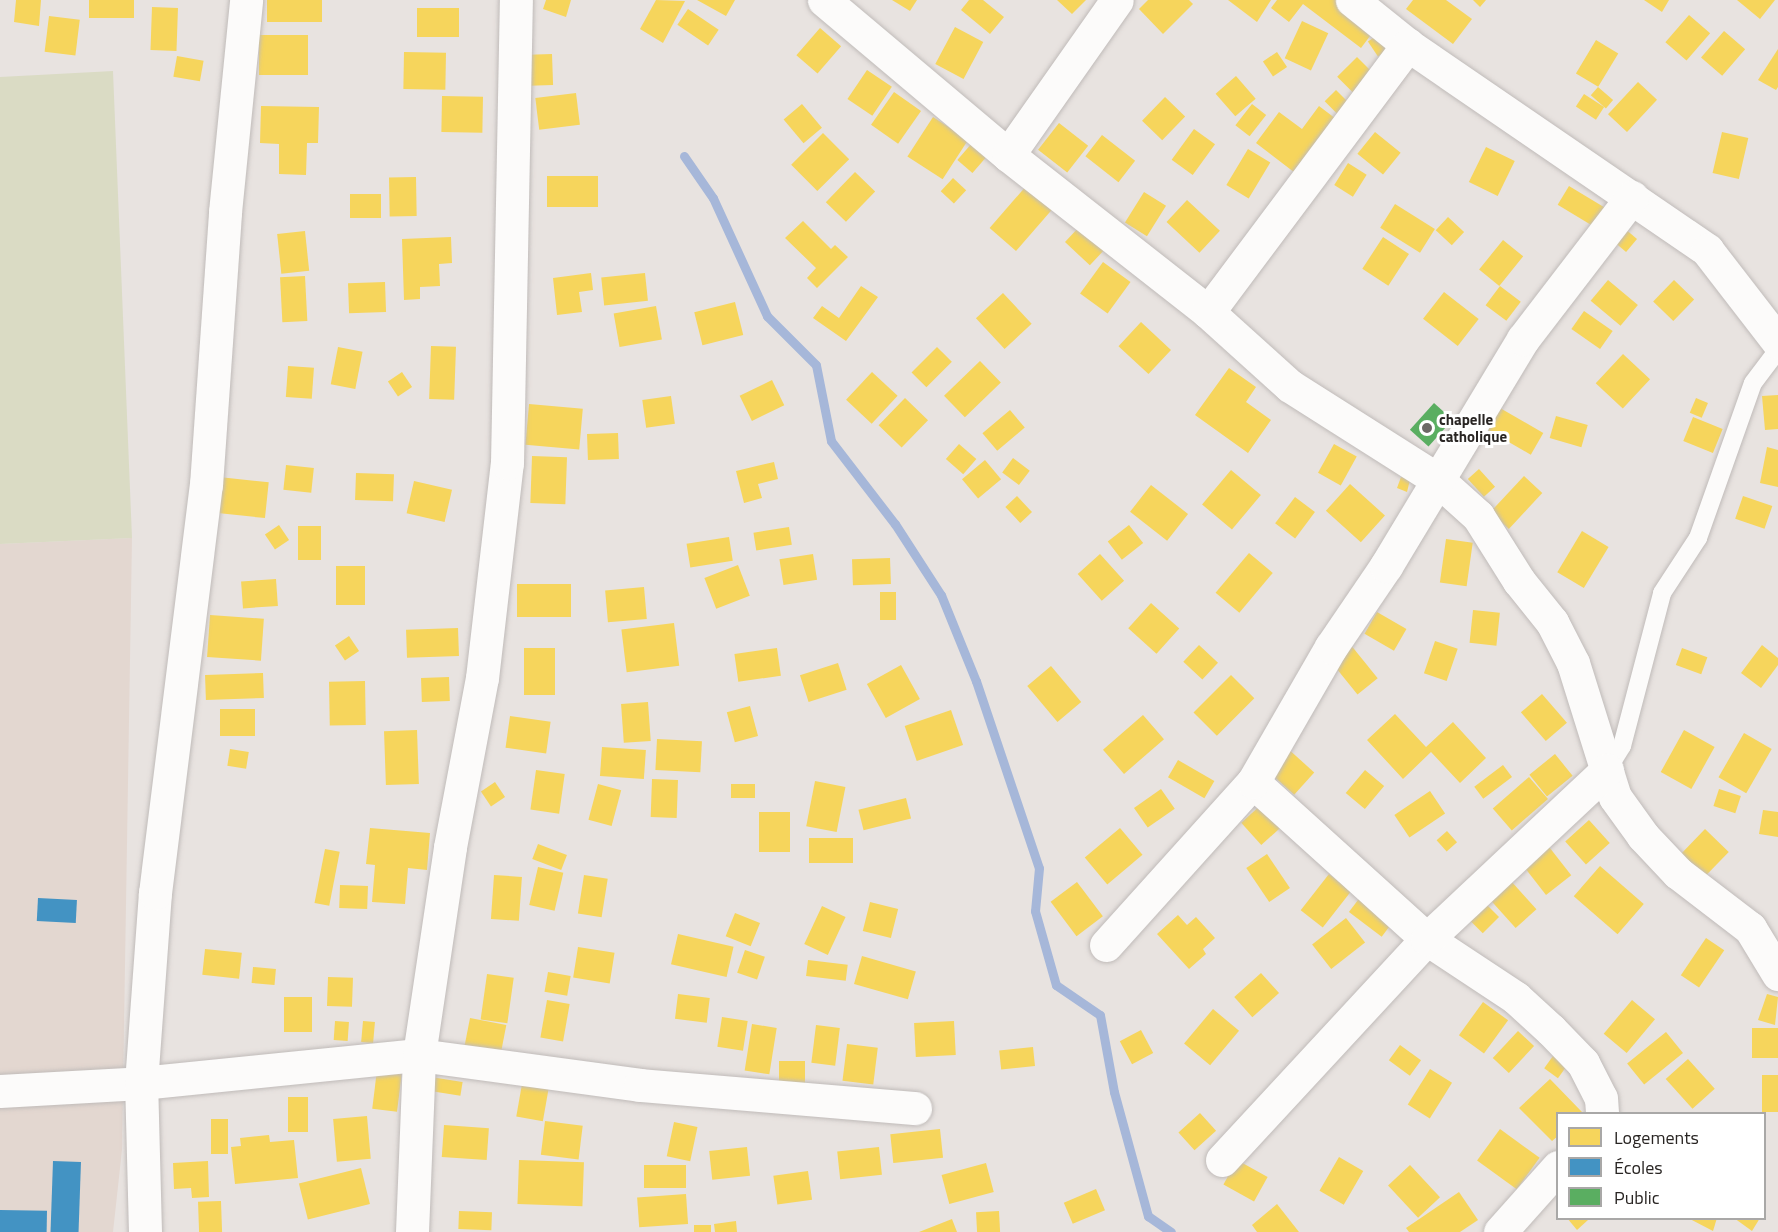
<!DOCTYPE html>
<meta charset="utf-8">
<style>
body{margin:0}
#map{position:relative;width:1778px;height:1232px;overflow:hidden;background:#e8e3e0;font-family:"Titillium Web",sans-serif}
div>[style]{position:absolute}
.built>*{inset:0;background:#e3d7d0}
.green>*{inset:0;background:#dadbc4}
.homes>*{inset:0;background:#f6d55c;transform-origin:0 0}
.schools>*{inset:0;background:#4393c3;transform-origin:0 0}
.public>*{inset:0;background:#5aae61;transform-origin:0 0}
.stream>*{height:9px;margin:-4.5px;padding:0 4.5px;transform-origin:4.5px;border-radius:4.5px;background:#a6b7d9}
.roads{filter:drop-shadow(0 0 2px #c0bbb9) drop-shadow(0 0 2px #c0bbb9)}
.lane>*{height:18px;margin:-9px;padding:0 9px;transform-origin:9px;border-radius:9px;background:#fcfbfa}
.street>*{height:33px;margin:-16.5px;padding:0 16.5px;transform-origin:16.5px;border-radius:16.5px;background:#fcfbfa}
.dots>*{width:16px;height:16px;translate:-50% -50%;box-sizing:border-box;border:3px solid #fff;border-radius:50%}
span{translate:-50% -50%;white-space:nowrap;text-align:center;line-height:1.15;-webkit-text-stroke:6px #fff;paint-order:stroke}
.poi-label{font-size:15px;color:#292523;font-weight:700}
.left{translate:0 -50%;text-align:left}
.legend{position:absolute;left:1556px;top:1112px;width:210px;height:108px;box-sizing:border-box;background:#fff;border:2px solid #a9a8a7;margin:0;padding:8px 10px;list-style:none;font-size:18px;color:#292523}
.legend li{display:flex;align-items:center;gap:12px;height:30px}
.legend b{width:30px;border:2px solid #a9a8a7}
</style>
<div id="map">
<div class="built">
<i style="clip-path:polygon(132px 538px,122px 1150px,113px 1232px,0 1232px,0 544px)"></i>
</div>
<div class="green">
<i style="clip-path:polygon(113px 71px,132px 538px,0 544px,0 77px)"></i>
</div>
<div class="homes">
<i style="clip-path:polygon(16px 0,41px 0,39px 26px,14px 22px)"></i>
<i style="left:89px;top:0;width:45px;height:18px"></i>
<i style="left:267px;top:0;width:55px;height:22px"></i>
<i style="clip-path:polygon(546px 0,571px 0,566px 17px,543px 9px)"></i>
<i style="clip-path:polygon(656px 0,685px 1px,663px 43px,640px 29px)"></i>
<i style="clip-path:polygon(697px 0,735px 0,726px 16px)"></i>
<i style="clip-path:polygon(892px 0,917px 0,910px 11px)"></i>
<i style="clip-path:polygon(969px 0,983px 0,1004px 17px,990px 34px,961px 10px)"></i>
<i style="clip-path:polygon(1057px 0,1086px 0,1072px 14px)"></i>
<i style="clip-path:polygon(1148px 0,1189px 0,1193px 4px,1163px 34px,1139px 9px)"></i>
<i style="clip-path:polygon(1228px 0,1271px 0,1257px 22px)"></i>
<i style="clip-path:polygon(1277px 0,1340px 0,1376px 28px,1361px 48px,1303px 4px,1289px 22px,1271px 8px)"></i>
<i style="clip-path:polygon(1413px 0,1446px 0,1472px 19px,1453px 44px,1406px 9px)"></i>
<i style="clip-path:polygon(1473px 0,1486px 0,1480px 7px)"></i>
<i style="clip-path:polygon(1644px 0,1669px 0,1662px 12px)"></i>
<i style="clip-path:polygon(1737px 0,1775px 0,1760px 19px)"></i>
<i style="left:152px;top:7px;width:26px;height:43px;rotate:2deg"></i>
<i style="left:459px;top:8px;width:29px;height:42px;rotate:90deg"></i>
<i style="left:688px;top:9px;width:37px;height:19px;rotate:34deg"></i>
<i style="left:1689px;top:15px;width:28px;height:36px;rotate:41deg"></i>
<i style="left:49px;top:16px;width:31px;height:36px;rotate:7deg"></i>
<i style="left:1302px;top:21px;width:29px;height:41px;rotate:25deg"></i>
<i style="left:955px;top:27px;width:32px;height:42px;rotate:28deg"></i>
<i style="left:820px;top:28px;width:28px;height:36px;rotate:41deg"></i>
<i style="left:1724px;top:31px;width:28px;height:35px;rotate:41deg"></i>
<i style="left:1382px;top:32px;width:18px;height:17px;rotate:56deg"></i>
<i style="left:259px;top:35px;width:49px;height:40px"></i>
<i style="left:1596px;top:40px;width:26px;height:39px;rotate:31deg"></i>
<i style="clip-path:polygon(1778px 49px,1778px 87px,1776px 90px,1758px 80px)"></i>
<i style="left:404px;top:52px;width:42px;height:37px;rotate:1deg"></i>
<i style="left:1277px;top:52px;width:18px;height:17px;rotate:56deg"></i>
<i style="left:552px;top:54px;width:31px;height:24px;rotate:88deg"></i>
<i style="left:177px;top:56px;width:27px;height:21px;rotate:10deg"></i>
<i style="left:1357px;top:57px;width:24px;height:28px;rotate:45deg"></i>
<i style="left:867px;top:70px;width:30px;height:35px;rotate:34deg"></i>
<i style="left:1236px;top:76px;width:30px;height:27px;rotate:49deg"></i>
<i style="left:1638px;top:82px;width:26px;height:44px;rotate:43deg"></i>
<i style="left:1598px;top:87px;width:20px;height:11px;rotate:41deg"></i>
<i style="left:1336px;top:90px;width:23px;height:16px;rotate:45deg"></i>
<i style="left:894px;top:92px;width:33px;height:40px;rotate:35deg"></i>
<i style="left:576px;top:93px;width:32px;height:41px;rotate:83deg"></i>
<i style="left:1584px;top:94px;width:24px;height:15px;rotate:33deg"></i>
<i style="left:442px;top:96px;width:41px;height:36px;rotate:1deg"></i>
<i style="left:1165px;top:97px;width:28px;height:33px;rotate:44deg"></i>
<i style="left:802px;top:104px;width:31px;height:24px;rotate:50deg"></i>
<i style="left:1252px;top:104px;width:18px;height:27px;rotate:38deg"></i>
<i style="clip-path:polygon(261px 106px,319px 107px,318px 143px,307px 143px,306px 175px,279px 174px,279px 144px,260px 143px)"></i>
<i style="clip-path:polygon(1319px 106px,1344px 125px,1303px 179px,1256px 143px,1279px 112px,1302px 129px)"></i>
<i style="left:933px;top:117px;width:42px;height:47px;rotate:33deg"></i>
<i style="left:1059px;top:123px;width:37px;height:34px;rotate:38deg"></i>
<i style="left:1194px;top:129px;width:26px;height:38px;rotate:36deg"></i>
<i style="left:1375px;top:132px;width:33px;height:28px;rotate:39deg"></i>
<i style="left:1722px;top:132px;width:27px;height:42px;rotate:13deg"></i>
<i style="left:823px;top:133px;width:37px;height:45px;rotate:45deg"></i>
<i style="left:979px;top:135px;width:20px;height:33px;rotate:41deg"></i>
<i style="left:1102px;top:135px;width:42px;height:27px;rotate:38deg"></i>
<i style="left:1486px;top:147px;width:32px;height:39px;rotate:26deg"></i>
<i style="left:1248px;top:149px;width:26px;height:42px;rotate:31deg"></i>
<i style="left:1348px;top:163px;width:22px;height:26px;rotate:32deg"></i>
<i style="left:855px;top:172px;width:28px;height:42px;rotate:44deg"></i>
<i style="left:547px;top:176px;width:51px;height:31px"></i>
<i style="left:416px;top:177px;width:39px;height:27px;rotate:89deg"></i>
<i style="left:953px;top:178px;width:18px;height:18px;rotate:43deg"></i>
<i style="left:1027px;top:185px;width:35px;height:57px;rotate:41deg"></i>
<i style="left:1569px;top:186px;width:42px;height:22px;rotate:31deg"></i>
<i style="left:1144px;top:192px;width:26px;height:36px;rotate:32deg"></i>
<i style="left:381px;top:194px;width:24px;height:31px;rotate:90deg"></i>
<i style="left:1187px;top:200px;width:45px;height:30px;rotate:43deg"></i>
<i style="left:1395px;top:204px;width:47px;height:28px;rotate:32deg"></i>
<i style="left:1448px;top:217px;width:22px;height:18px;rotate:43deg"></i>
<i style="clip-path:polygon(803px 221px,831px 249px,835px 245px,848px 257px,817px 288px,807px 278px,816px 268px,785px 238px)"></i>
<i style="left:1080px;top:226px;width:34px;height:22px;rotate:43deg"></i>
<i style="left:1624px;top:228px;width:17px;height:17px;rotate:40deg"></i>
<i style="left:305px;top:231px;width:40px;height:28px;rotate:84deg"></i>
<i style="clip-path:polygon(451px 237px,452px 263px,439px 264px,440px 286px,420px 287px,420px 299px,404px 300px,402px 239px)"></i>
<i style="left:1383px;top:237px;width:31px;height:38px;rotate:33deg"></i>
<i style="left:1503px;top:240px;width:26px;height:38px;rotate:39deg"></i>
<i style="left:1103px;top:262px;width:34px;height:39px;rotate:36deg"></i>
<i style="clip-path:polygon(591px 273px,593px 290px,579px 292px,582px 312px,557px 315px,553px 278px)"></i>
<i style="left:645px;top:273px;width:28px;height:44px;rotate:84deg"></i>
<i style="left:305px;top:276px;width:45px;height:25px;rotate:87deg"></i>
<i style="left:1608px;top:280px;width:39px;height:27px;rotate:40deg"></i>
<i style="left:1674px;top:280px;width:28px;height:30px;rotate:44deg"></i>
<i style="left:385px;top:282px;width:30px;height:37px;rotate:88deg"></i>
<i style="clip-path:polygon(861px 286px,878px 297px,846px 341px,813px 318px,822px 306px,839px 318px)"></i>
<i style="left:1500px;top:286px;width:26px;height:24px;rotate:37deg"></i>
<i style="left:1444px;top:292px;width:44px;height:34px;rotate:38deg"></i>
<i style="left:1003px;top:293px;width:42px;height:37px;rotate:47deg"></i>
<i style="left:735px;top:302px;width:34px;height:42px;rotate:76deg"></i>
<i style="left:656px;top:306px;width:34px;height:43px;rotate:80deg"></i>
<i style="left:1584px;top:311px;width:35px;height:22px;rotate:35deg"></i>
<i style="left:1141px;top:322px;width:41px;height:33px;rotate:43deg"></i>
<i style="left:431px;top:346px;width:25px;height:53px;rotate:2deg"></i>
<i style="left:338px;top:347px;width:25px;height:38px;rotate:11deg"></i>
<i style="left:937px;top:347px;width:21px;height:36px;rotate:45deg"></i>
<i style="left:1623px;top:354px;width:37px;height:40px;rotate:43deg"></i>
<i style="left:980px;top:361px;width:30px;height:50px;rotate:46deg"></i>
<i style="left:288px;top:366px;width:26px;height:31px;rotate:4deg"></i>
<i style="clip-path:polygon(1229px 368px,1256px 387px,1246px 402px,1271px 420px,1248px 453px,1195px 415px)"></i>
<i style="left:402px;top:372px;width:18px;height:17px;rotate:56deg"></i>
<i style="left:872px;top:372px;width:35px;height:38px;rotate:43deg"></i>
<i style="left:772px;top:380px;width:28px;height:36px;rotate:64deg"></i>
<i style="clip-path:polygon(1778px 395px,1778px 429px,1765px 430px,1762px 396px)"></i>
<i style="left:671px;top:396px;width:28px;height:29px;rotate:82deg"></i>
<i style="left:905px;top:398px;width:32px;height:38px;rotate:44deg"></i>
<i style="left:1696px;top:398px;width:13px;height:16px;rotate:23deg"></i>
<i style="left:529px;top:404px;width:54px;height:41px;rotate:5deg"></i>
<i style="left:1500px;top:408px;width:50px;height:25px;rotate:30deg"></i>
<i style="left:1010px;top:410px;width:23px;height:36px;rotate:50deg"></i>
<i style="left:1556px;top:416px;width:33px;height:23px;rotate:16deg"></i>
<i style="left:1693px;top:417px;width:32px;height:26px;rotate:22deg"></i>
<i style="left:618px;top:433px;width:26px;height:31px;rotate:88deg"></i>
<i style="left:959px;top:444px;width:23px;height:20px;rotate:41deg"></i>
<i style="left:1334px;top:444px;width:26px;height:33px;rotate:29deg"></i>
<i style="clip-path:polygon(1767px 447px,1778px 450px,1778px 487px,1760px 483px)"></i>
<i style="left:532px;top:456px;width:35px;height:47px;rotate:2deg"></i>
<i style="left:1013px;top:458px;width:21px;height:18px;rotate:37deg"></i>
<i style="left:985px;top:460px;width:25px;height:30px;rotate:50deg"></i>
<i style="clip-path:polygon(774px 462px,778px 479px,758px 484px,762px 498px,744px 503px,736px 471px)"></i>
<i style="left:286px;top:465px;width:28px;height:25px;rotate:6deg"></i>
<i style="left:1479px;top:469px;width:24px;height:15px;rotate:48deg"></i>
<i style="left:1231px;top:470px;width:39px;height:45px;rotate:40deg"></i>
<i style="left:356px;top:473px;width:38px;height:27px;rotate:2deg"></i>
<i style="left:1524px;top:476px;width:25px;height:49px;rotate:43deg"></i>
<i style="left:219px;top:477px;width:50px;height:36px;rotate:6deg"></i>
<i style="clip-path:polygon(1401px 477px,1410px 480px,1407px 492px,1397px 488px)"></i>
<i style="left:414px;top:481px;width:39px;height:33px;rotate:13deg"></i>
<i style="left:1350px;top:484px;width:47px;height:36px;rotate:42deg"></i>
<i style="left:1151px;top:485px;width:47px;height:34px;rotate:38deg"></i>
<i style="left:1017px;top:496px;width:22px;height:16px;rotate:47deg"></i>
<i style="left:1743px;top:496px;width:31px;height:24px;rotate:19deg"></i>
<i style="left:1295px;top:497px;width:25px;height:33px;rotate:37deg"></i>
<i style="left:279px;top:525px;width:18px;height:17px;rotate:56deg"></i>
<i style="left:1129px;top:525px;width:23px;height:27px;rotate:52deg"></i>
<i style="left:298px;top:526px;width:23px;height:34px"></i>
<i style="left:789px;top:527px;width:18px;height:36px;rotate:81deg"></i>
<i style="left:1582px;top:531px;width:31px;height:48px;rotate:31deg"></i>
<i style="left:729px;top:537px;width:24px;height:43px;rotate:81deg"></i>
<i style="left:1446px;top:539px;width:27px;height:44px;rotate:8deg"></i>
<i style="left:1249px;top:553px;width:31px;height:52px;rotate:40deg"></i>
<i style="left:813px;top:554px;width:26px;height:34px;rotate:81deg"></i>
<i style="left:1100px;top:554px;width:36px;height:30px;rotate:48deg"></i>
<i style="left:890px;top:558px;width:26px;height:38px;rotate:88deg"></i>
<i style="left:738px;top:565px;width:33px;height:36px;rotate:69deg"></i>
<i style="left:336px;top:566px;width:29px;height:39px"></i>
<i style="left:276px;top:579px;width:27px;height:35px;rotate:86deg"></i>
<i style="left:517px;top:584px;width:54px;height:33px"></i>
<i style="left:644px;top:587px;width:32px;height:39px;rotate:85deg"></i>
<i style="left:896px;top:592px;width:28px;height:16px;rotate:90deg"></i>
<i style="left:1151px;top:603px;width:38px;height:34px;rotate:42deg"></i>
<i style="left:1473px;top:610px;width:27px;height:33px;rotate:6deg"></i>
<i style="left:1377px;top:612px;width:34px;height:25px;rotate:30deg"></i>
<i style="left:210px;top:615px;width:54px;height:42px;rotate:4deg"></i>
<i style="left:674px;top:623px;width:43px;height:53px;rotate:83deg"></i>
<i style="left:458px;top:628px;width:28px;height:52px;rotate:88deg"></i>
<i style="left:349px;top:636px;width:18px;height:17px;rotate:56deg"></i>
<i style="left:1435px;top:641px;width:24px;height:34px;rotate:19deg"></i>
<i style="left:1350px;top:644px;width:44px;height:26px;rotate:51deg"></i>
<i style="left:1199px;top:645px;width:26px;height:23px;rotate:43deg"></i>
<i style="clip-path:polygon(1762px 645px,1778px 658px,1778px 665px,1761px 688px,1741px 673px)"></i>
<i style="left:524px;top:648px;width:31px;height:47px"></i>
<i style="left:777px;top:648px;width:28px;height:43px;rotate:82deg"></i>
<i style="left:1682px;top:648px;width:27px;height:18px;rotate:20deg"></i>
<i style="left:838px;top:663px;width:28px;height:40px;rotate:72deg"></i>
<i style="left:901px;top:665px;width:39px;height:39px;rotate:61deg"></i>
<i style="left:1051px;top:666px;width:47px;height:31px;rotate:50deg"></i>
<i style="left:263px;top:673px;width:25px;height:58px;rotate:88deg"></i>
<i style="left:1231px;top:675px;width:33px;height:53px;rotate:45deg"></i>
<i style="left:449px;top:677px;width:24px;height:28px;rotate:88deg"></i>
<i style="left:365px;top:681px;width:44px;height:36px;rotate:89deg"></i>
<i style="left:1542px;top:694px;width:38px;height:28px;rotate:49deg"></i>
<i style="left:648px;top:702px;width:39px;height:27px;rotate:86deg"></i>
<i style="left:750px;top:706px;width:31px;height:24px;rotate:75deg"></i>
<i style="left:220px;top:709px;width:35px;height:27px"></i>
<i style="left:951px;top:710px;width:37px;height:49px;rotate:71deg"></i>
<i style="clip-path:polygon(1395px 714px,1426px 747px,1453px 722px,1486px 758px,1460px 783px,1431px 752px,1403px 779px,1367px 740px)"></i>
<i style="left:1143px;top:715px;width:32px;height:53px;rotate:49deg"></i>
<i style="left:510px;top:716px;width:41px;height:32px;rotate:8deg"></i>
<i style="left:417px;top:730px;width:54px;height:33px;rotate:88deg"></i>
<i style="left:1684px;top:730px;width:35px;height:48px;rotate:29deg"></i>
<i style="left:1744px;top:733px;width:32px;height:51px;rotate:30deg"></i>
<i style="left:657px;top:739px;width:45px;height:31px;rotate:3deg"></i>
<i style="left:602px;top:747px;width:44px;height:29px;rotate:4deg"></i>
<i style="left:1286px;top:747px;width:38px;height:30px;rotate:42deg"></i>
<i style="left:230px;top:749px;width:19px;height:17px;rotate:9deg"></i>
<i style="left:1555px;top:754px;width:28px;height:33px;rotate:51deg"></i>
<i style="left:1178px;top:760px;width:42px;height:20px;rotate:30deg"></i>
<i style="left:1503px;top:765px;width:15px;height:36px;rotate:53deg"></i>
<i style="left:536px;top:770px;width:29px;height:40px;rotate:8deg"></i>
<i style="left:1365px;top:770px;width:25px;height:30px;rotate:40deg"></i>
<i style="left:1529px;top:777px;width:29px;height:48px;rotate:49deg"></i>
<i style="left:652px;top:779px;width:26px;height:38px;rotate:2deg"></i>
<i style="left:815px;top:781px;width:31px;height:46px;rotate:11deg"></i>
<i style="left:495px;top:782px;width:18px;height:17px;rotate:56deg"></i>
<i style="left:598px;top:784px;width:24px;height:37px;rotate:15deg"></i>
<i style="left:731px;top:784px;width:24px;height:14px"></i>
<i style="left:1161px;top:789px;width:24px;height:33px;rotate:55deg"></i>
<i style="left:1719px;top:789px;width:23px;height:18px;rotate:18deg"></i>
<i style="left:1430px;top:791px;width:27px;height:43px;rotate:56deg"></i>
<i style="left:906px;top:798px;width:21px;height:49px;rotate:76deg"></i>
<i style="left:1262px;top:804px;width:30px;height:28px;rotate:48deg"></i>
<i style="clip-path:polygon(1763px 810px,1778px 812px,1778px 837px,1759px 834px)"></i>
<i style="left:759px;top:812px;width:31px;height:40px"></i>
<i style="left:1589px;top:820px;width:31px;height:32px;rotate:48deg"></i>
<i style="clip-path:polygon(370px 828px,430px 833px,427px 870px,408px 868px,405px 904px,372px 902px,375px 865px,366px 864px)"></i>
<i style="left:1120px;top:828px;width:35px;height:46px;rotate:50deg"></i>
<i style="left:1705px;top:829px;width:33px;height:35px;rotate:44deg"></i>
<i style="left:1447px;top:831px;width:15px;height:14px;rotate:48deg"></i>
<i style="left:809px;top:838px;width:44px;height:25px"></i>
<i style="left:1546px;top:843px;width:41px;height:32px;rotate:52deg"></i>
<i style="left:538px;top:844px;width:31px;height:16px;rotate:21deg"></i>
<i style="left:325px;top:849px;width:15px;height:55px;rotate:11deg"></i>
<i style="left:1267px;top:854px;width:41px;height:25px;rotate:56deg"></i>
<i style="left:1600px;top:866px;width:58px;height:40px;rotate:41deg"></i>
<i style="left:538px;top:867px;width:26px;height:39px;rotate:13deg"></i>
<i style="left:1329px;top:874px;width:28px;height:46px;rotate:38deg"></i>
<i style="left:494px;top:875px;width:28px;height:44px;rotate:4deg"></i>
<i style="left:584px;top:875px;width:24px;height:39px;rotate:9deg"></i>
<i style="left:1511px;top:881px;width:38px;height:28px;rotate:48deg"></i>
<i style="left:1077px;top:882px;width:43px;height:33px;rotate:53deg"></i>
<i style="left:340px;top:885px;width:28px;height:23px;rotate:2deg"></i>
<i style="left:1361px;top:896px;width:41px;height:20px;rotate:37deg"></i>
<i style="left:870px;top:902px;width:29px;height:30px;rotate:14deg"></i>
<i style="left:1487px;top:905px;width:17px;height:23px;rotate:45deg"></i>
<i style="left:822px;top:906px;width:26px;height:42px;rotate:25deg"></i>
<i style="left:735px;top:913px;width:27px;height:25px;rotate:22deg"></i>
<i style="clip-path:polygon(1178px 915px,1187px 925px,1196px 917px,1215px 938px,1203px 949px,1206px 954px,1189px 969px,1157px 934px)"></i>
<i style="left:1346px;top:918px;width:31px;height:43px;rotate:52deg"></i>
<i style="left:678px;top:934px;width:57px;height:31px;rotate:13deg"></i>
<i style="left:1706px;top:938px;width:22px;height:45px;rotate:34deg"></i>
<i style="left:578px;top:947px;width:37px;height:31px;rotate:9deg"></i>
<i style="left:205px;top:949px;width:37px;height:26px;rotate:6deg"></i>
<i style="left:745px;top:950px;width:21px;height:24px;rotate:19deg"></i>
<i style="left:862px;top:956px;width:56px;height:29px;rotate:16deg"></i>
<i style="left:808px;top:960px;width:40px;height:16px;rotate:7deg"></i>
<i style="left:253px;top:967px;width:23px;height:16px;rotate:5deg"></i>
<i style="left:548px;top:972px;width:23px;height:20px;rotate:10deg"></i>
<i style="left:1261px;top:973px;width:27px;height:36px;rotate:48deg"></i>
<i style="left:487px;top:974px;width:27px;height:46px;rotate:8deg"></i>
<i style="left:328px;top:977px;width:25px;height:29px;rotate:2deg"></i>
<i style="left:678px;top:994px;width:32px;height:25px;rotate:7deg"></i>
<i style="clip-path:polygon(1767px 994px,1778px 997px,1775px 1025px,1758px 1020px)"></i>
<i style="left:284px;top:997px;width:28px;height:35px"></i>
<i style="left:547px;top:1000px;width:23px;height:38px;rotate:10deg"></i>
<i style="left:1632px;top:1000px;width:30px;height:44px;rotate:40deg"></i>
<i style="left:1483px;top:1002px;width:31px;height:41px;rotate:36deg"></i>
<i style="left:1213px;top:1009px;width:34px;height:45px;rotate:40deg"></i>
<i style="left:722px;top:1017px;width:26px;height:30px;rotate:9deg"></i>
<i style="left:470px;top:1018px;width:37px;height:29px;rotate:11deg"></i>
<i style="left:335px;top:1021px;width:14px;height:19px;rotate:4deg"></i>
<i style="left:363px;top:1021px;width:12px;height:21px;rotate:5deg"></i>
<i style="left:954px;top:1021px;width:34px;height:40px;rotate:87deg"></i>
<i style="left:752px;top:1024px;width:25px;height:47px;rotate:9deg"></i>
<i style="left:816px;top:1025px;width:24px;height:38px;rotate:7deg"></i>
<i style="left:1778px;top:1028px;width:30px;height:26px;rotate:90deg"></i>
<i style="left:1141px;top:1030px;width:26px;height:24px;rotate:62deg"></i>
<i style="left:1518px;top:1031px;width:22px;height:37px;rotate:43deg"></i>
<i style="left:1666px;top:1032px;width:27px;height:50px;rotate:51deg"></i>
<i style="left:847px;top:1044px;width:31px;height:37px;rotate:7deg"></i>
<i style="left:1400px;top:1045px;width:26px;height:19px;rotate:36deg"></i>
<i style="left:1033px;top:1047px;width:19px;height:34px;rotate:84deg"></i>
<i style="left:1553px;top:1056px;width:17px;height:15px;rotate:36deg"></i>
<i style="left:1688px;top:1059px;width:40px;height:30px;rotate:48deg"></i>
<i style="left:779px;top:1061px;width:26px;height:30px"></i>
<i style="left:1430px;top:1069px;width:26px;height:42px;rotate:32deg"></i>
<i style="left:377px;top:1070px;width:25px;height:39px;rotate:7deg"></i>
<i style="left:1762px;top:1075px;width:16px;height:37px"></i>
<i style="left:431px;top:1077px;width:32px;height:14px;rotate:9deg"></i>
<i style="clip-path:polygon(1550px 1079px,1582px 1112px,1558px 1114px,1558px 1136px,1552px 1141px,1519px 1108px)"></i>
<i style="left:522px;top:1084px;width:27px;height:33px;rotate:10deg"></i>
<i style="left:288px;top:1097px;width:20px;height:35px"></i>
<i style="left:1200px;top:1113px;width:24px;height:29px;rotate:48deg"></i>
<i style="left:367px;top:1116px;width:43px;height:34px;rotate:85deg"></i>
<i style="left:211px;top:1119px;width:17px;height:35px"></i>
<i style="left:545px;top:1121px;width:38px;height:34px;rotate:7deg"></i>
<i style="left:674px;top:1122px;width:24px;height:35px;rotate:12deg"></i>
<i style="left:444px;top:1125px;width:45px;height:32px;rotate:4deg"></i>
<i style="left:940px;top:1129px;width:29px;height:50px;rotate:84deg"></i>
<i style="left:1500px;top:1129px;width:49px;height:39px;rotate:36deg"></i>
<i style="clip-path:polygon(269px 1135px,270px 1142px,294px 1140px,298px 1178px,235px 1184px,231px 1147px,241px 1146px,240px 1138px)"></i>
<i style="left:747px;top:1147px;width:29px;height:38px;rotate:84deg"></i>
<i style="left:879px;top:1147px;width:28px;height:42px;rotate:84deg"></i>
<i style="left:1339px;top:1157px;width:28px;height:39px;rotate:30deg"></i>
<i style="left:519px;top:1160px;width:65px;height:44px;rotate:2deg"></i>
<i style="left:1237px;top:1160px;width:35px;height:28px;rotate:29deg"></i>
<i style="clip-path:polygon(208px 1161px,209px 1197px,192px 1198px,191px 1188px,174px 1189px,173px 1163px)"></i>
<i style="left:986px;top:1163px;width:30px;height:46px;rotate:75deg"></i>
<i style="left:686px;top:1165px;width:23px;height:42px;rotate:90deg"></i>
<i style="left:1410px;top:1165px;width:44px;height:30px;rotate:47deg"></i>
<i style="left:361px;top:1168px;width:37px;height:64px;rotate:76deg"></i>
<i style="left:808px;top:1171px;width:29px;height:35px;rotate:82deg"></i>
<i style="left:1096px;top:1189px;width:23px;height:35px;rotate:67deg"></i>
<i style="clip-path:polygon(1459px 1192px,1478px 1220px,1460px 1232px,1409px 1232px,1406px 1228px)"></i>
<i style="left:686px;top:1194px;width:30px;height:49px;rotate:86deg"></i>
<i style="left:221px;top:1201px;width:31px;height:23px;rotate:88deg"></i>
<i style="clip-path:polygon(1277px 1204px,1299px 1232px,1257px 1232px,1252px 1225px)"></i>
<i style="left:459px;top:1211px;width:33px;height:18px;rotate:2deg"></i>
<i style="left:999px;top:1211px;width:21px;height:23px;rotate:87deg"></i>
<i style="clip-path:polygon(1567px 1218px,1587px 1218px,1588px 1220px,1577px 1230px)"></i>
<i style="clip-path:polygon(1688px 1218px,1717px 1218px,1713px 1231px)"></i>
<i style="clip-path:polygon(1734px 1218px,1760px 1218px,1752px 1231px)"></i>
<i style="clip-path:polygon(952px 1219px,957px 1232px,919px 1232px)"></i>
<i style="clip-path:polygon(736px 1221px,737px 1232px,715px 1232px,714px 1224px)"></i>
<i style="left:694px;top:1225px;width:17px;height:7px"></i>
</div>
<div class="schools">
<i style="left:38px;top:898px;width:39px;height:23px;rotate:3deg"></i>
<i style="left:53px;top:1161px;width:28px;height:71px;rotate:2deg"></i>
<i style="left:0;top:1210px;width:47px;height:22px;rotate:1deg"></i>
</div>
<div class="public">
<i style="left:1434px;top:403px;width:25px;height:36px;rotate:42deg"></i>
</div>
<div class="stream">
<i style="left:684px;top:156px;width:51px;rotate:55.4deg"></i>
<i style="left:713px;top:198px;width:130px;rotate:65.4deg"></i>
<i style="left:767px;top:316px;width:69px;rotate:45deg"></i>
<i style="left:816px;top:365px;width:77px;rotate:78.8deg"></i>
<i style="left:831px;top:441px;width:105px;rotate:52.4deg"></i>
<i style="left:895px;top:524px;width:85px;rotate:57.1deg"></i>
<i style="left:941px;top:595px;width:93px;rotate:67.9deg"></i>
<i style="left:976px;top:681px;width:197px;rotate:71.4deg"></i>
<i style="left:1039px;top:868px;width:43px;rotate:95.3deg"></i>
<i style="left:1035px;top:911px;width:77px;rotate:74.2deg"></i>
<i style="left:1056px;top:985px;width:53px;rotate:34.3deg"></i>
<i style="left:1100px;top:1015px;width:78px;rotate:79.7deg"></i>
<i style="left:1114px;top:1092px;width:129px;rotate:74.7deg"></i>
<i style="left:1148px;top:1216px;width:28px;rotate:35deg"></i>
</div>
<div class="roads">
<div class="lane">
<i style="left:1607px;top:770px;width:28px;rotate:-58deg"></i>
<i style="left:1622px;top:746px;width:158px;rotate:-75.3deg"></i>
<i style="left:1662px;top:593px;width:66px;rotate:-56.8deg"></i>
<i style="left:1698px;top:538px;width:164px;rotate:-70.5deg"></i>
<i style="left:1753px;top:383px;width:41px;rotate:-52.9deg"></i>
</div>
<div class="street">
<i style="left:824px;top:0;width:241px;rotate:40.1deg"></i>
<i style="left:1008px;top:155px;width:254px;rotate:38.1deg"></i>
<i style="left:1208px;top:312px;width:110px;rotate:42.1deg"></i>
<i style="left:1290px;top:386px;width:175px;rotate:32.4deg"></i>
<i style="left:1438px;top:480px;width:54px;rotate:42deg"></i>
<i style="left:1478px;top:516px;width:77px;rotate:57.8deg"></i>
<i style="left:1519px;top:581px;width:53px;rotate:51.2deg"></i>
<i style="left:1552px;top:622px;width:46px;rotate:62.9deg"></i>
<i style="left:1573px;top:663px;width:140px;rotate:72.6deg"></i>
<i style="left:1615px;top:797px;width:48px;rotate:54.3deg"></i>
<i style="left:1643px;top:836px;width:51px;rotate:46.6deg"></i>
<i style="left:1678px;top:873px;width:91px;rotate:37.4deg"></i>
<i style="left:1750px;top:928px;width:54px;rotate:58.7deg"></i>
<i style="left:1352px;top:0;width:72px;rotate:38.8deg"></i>
<i style="left:1408px;top:45px;width:363px;rotate:34.4deg"></i>
<i style="left:1707px;top:250px;width:116px;rotate:52.3deg"></i>
<i style="left:1008px;top:155px;width:189px;rotate:-54.9deg"></i>
<i style="left:1208px;top:312px;width:334px;rotate:-53.2deg"></i>
<i style="left:1253px;top:782px;width:234px;rotate:42.1deg"></i>
<i style="left:1427px;top:939px;width:107px;rotate:33.5deg"></i>
<i style="left:1516px;top:998px;width:47px;rotate:42.4deg"></i>
<i style="left:1551px;top:1030px;width:46px;rotate:45.9deg"></i>
<i style="left:1583px;top:1063px;width:39px;rotate:63deg"></i>
<i style="left:1601px;top:1098px;width:16px;rotate:86deg"></i>
<i style="left:1106px;top:945px;width:219px;rotate:-48deg"></i>
<i style="left:1253px;top:782px;width:156px;rotate:-60deg"></i>
<i style="left:1331px;top:647px;width:98px;rotate:-55.8deg"></i>
<i style="left:1386px;top:566px;width:265px;rotate:-58.9deg"></i>
<i style="left:1523px;top:339px;width:179px;rotate:-52.5deg"></i>
<i style="left:0;top:1091px;width:141px;rotate:-3.2deg"></i>
<i style="left:141px;top:1083px;width:279px;rotate:-5.8deg"></i>
<i style="left:419px;top:1055px;width:223px;rotate:7.7deg"></i>
<i style="left:640px;top:1085px;width:276px;rotate:4.8deg"></i>
<i style="left:1222px;top:1160px;width:301px;rotate:-47.2deg"></i>
<i style="left:1427px;top:939px;width:247px;rotate:-43.2deg"></i>
<i style="left:145px;top:1232px;width:149px;rotate:-91.5deg"></i>
<i style="left:141px;top:1083px;width:191px;rotate:-85.8deg"></i>
<i style="left:155px;top:893px;width:411px;rotate:-82.9deg"></i>
<i style="left:206px;top:485px;width:274px;rotate:-86deg"></i>
<i style="left:225px;top:212px;width:213px;rotate:-84.3deg"></i>
<i style="left:412px;top:1232px;width:177px;rotate:-87.7deg"></i>
<i style="left:419px;top:1055px;width:210px;rotate:-81.5deg"></i>
<i style="left:450px;top:847px;width:172px;rotate:-79.3deg"></i>
<i style="left:482px;top:678px;width:216px;rotate:-83.4deg"></i>
<i style="left:507px;top:463px;width:463px;rotate:-88.9deg"></i>
<i style="left:1500px;top:1232px;width:87px;rotate:-48.3deg"></i>
</div>
</div>
<div class="dots">
<i style="left:1427px;top:428px;background:#6c6865"></i>
</div>
<div class="poi-label">
<span class="left" style="left:1439px;top:428px">chapelle<br>catholique</span>
</div>
<ul class="legend">
<li><b style="height:16px;background:#f6d55c"></b>Logements</li>
<li><b style="height:16px;background:#4393c3"></b>Écoles</li>
<li><b style="height:16px;background:#5aae61"></b>Public</li>
</ul>
</div>
